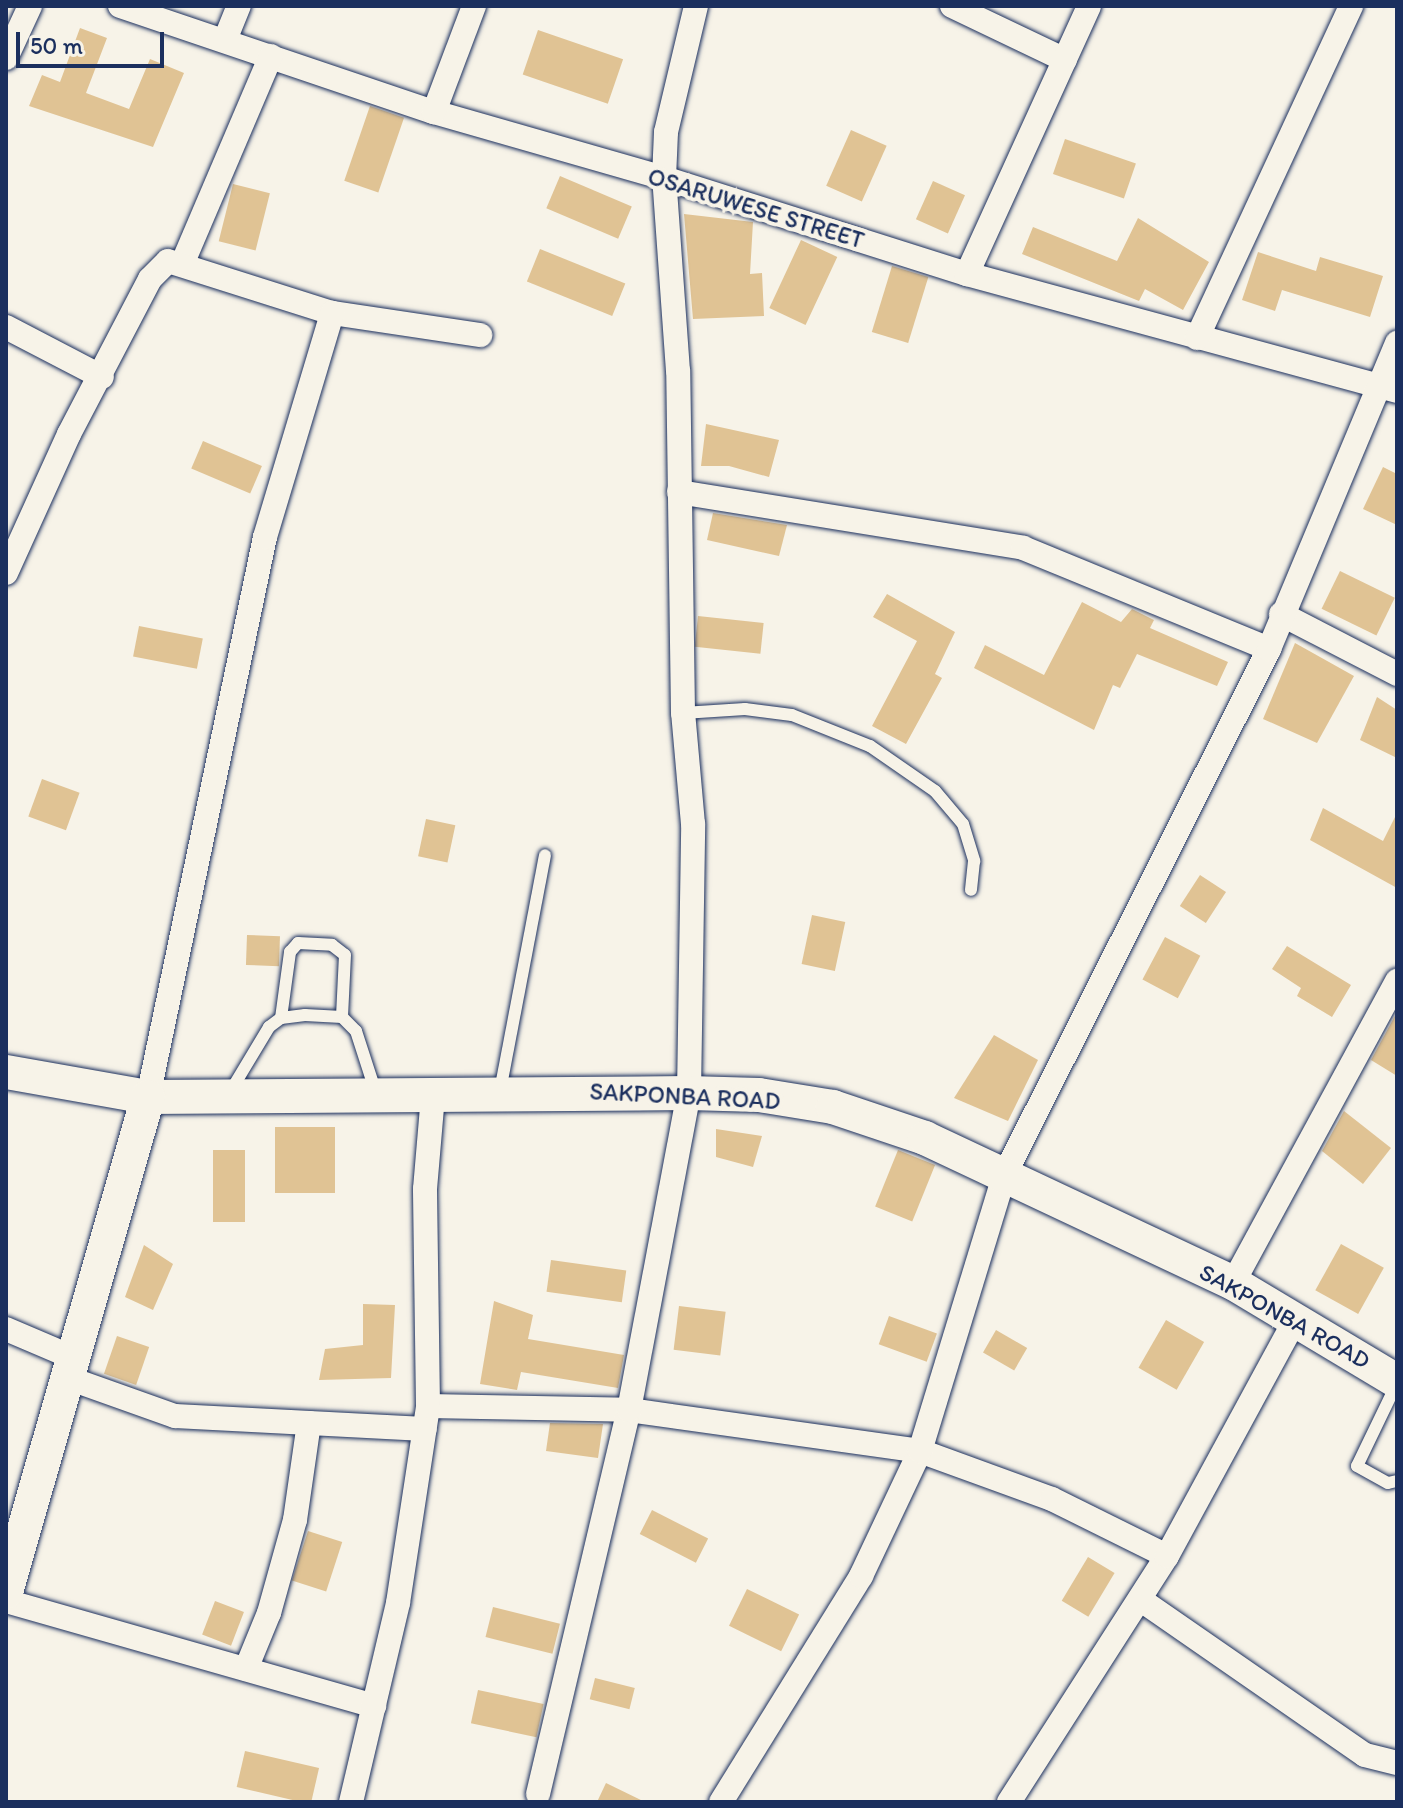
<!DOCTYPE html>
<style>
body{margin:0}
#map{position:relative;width:1403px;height:1808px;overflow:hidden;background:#f7f3e8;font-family:Itim,sans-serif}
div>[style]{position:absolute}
.building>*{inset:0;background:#e0c394;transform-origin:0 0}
.roads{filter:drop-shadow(0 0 2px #1b2f5e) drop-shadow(0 0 2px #1b2f5e)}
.lane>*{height:12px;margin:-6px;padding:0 6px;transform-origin:6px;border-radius:6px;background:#f7f3e8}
.street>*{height:24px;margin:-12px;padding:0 12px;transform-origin:12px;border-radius:12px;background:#f7f3e8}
.secondary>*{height:34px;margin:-17px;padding:0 17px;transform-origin:17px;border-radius:17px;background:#f7f3e8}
span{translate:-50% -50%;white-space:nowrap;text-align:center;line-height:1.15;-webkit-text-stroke:8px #f7f3e8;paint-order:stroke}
.street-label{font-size:24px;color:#1b2f5e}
.frame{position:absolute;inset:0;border:8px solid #1b2f5e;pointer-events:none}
.scale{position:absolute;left:16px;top:32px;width:148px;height:36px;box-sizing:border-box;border:4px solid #1b2f5e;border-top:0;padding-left:10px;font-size:24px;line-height:28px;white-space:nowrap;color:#1b2f5e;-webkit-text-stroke:6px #f7f3e8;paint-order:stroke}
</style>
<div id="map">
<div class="building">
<i style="clip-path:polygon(80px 28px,107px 38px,86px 93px,129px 109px,150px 59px,184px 73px,153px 147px,29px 106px,42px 75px,60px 82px)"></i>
<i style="left:538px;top:30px;width:90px;height:47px;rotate:19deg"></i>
<i style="left:370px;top:106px;width:36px;height:79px;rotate:19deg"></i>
<i style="left:851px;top:130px;width:39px;height:61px;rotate:24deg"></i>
<i style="left:1065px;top:139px;width:75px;height:37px;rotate:19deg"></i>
<i style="left:560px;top:176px;width:78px;height:35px;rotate:23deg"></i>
<i style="left:933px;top:181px;width:35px;height:42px;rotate:24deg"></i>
<i style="left:233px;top:184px;width:38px;height:59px;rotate:14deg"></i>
<i style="clip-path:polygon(684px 214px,753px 222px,750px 274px,762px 273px,764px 316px,693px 319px)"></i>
<i style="clip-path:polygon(1138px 218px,1209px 262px,1183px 310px,1145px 289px,1139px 301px,1022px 254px,1033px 227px,1117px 261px)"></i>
<i style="left:801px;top:240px;width:40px;height:75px;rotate:25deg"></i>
<i style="left:540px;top:249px;width:92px;height:35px;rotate:22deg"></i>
<i style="clip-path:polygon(1258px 252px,1316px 271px,1320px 257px,1383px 276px,1370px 317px,1282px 290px,1275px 311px,1242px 300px)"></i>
<i style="left:892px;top:266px;width:38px;height:69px;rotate:17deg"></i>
<i style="clip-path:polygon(706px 424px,779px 440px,769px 477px,729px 466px,701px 466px)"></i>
<i style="left:203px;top:441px;width:64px;height:30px;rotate:23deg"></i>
<i style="clip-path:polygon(1383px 467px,1397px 474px,1397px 525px,1363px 509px)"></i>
<i style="clip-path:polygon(713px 513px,787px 525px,779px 556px,707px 540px)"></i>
<i style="left:1340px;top:571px;width:61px;height:42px;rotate:26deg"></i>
<i style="clip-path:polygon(887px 594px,955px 632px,935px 674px,942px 678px,906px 744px,872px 726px,917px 641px,873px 617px)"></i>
<i style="clip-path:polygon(1082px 602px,1121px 622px,1132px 609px,1154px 620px,1150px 628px,1228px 662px,1217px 686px,1137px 654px,1120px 688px,1113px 685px,1094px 730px,974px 668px,985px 645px,1044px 675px)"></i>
<i style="left:698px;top:616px;width:66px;height:31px;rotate:6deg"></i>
<i style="left:139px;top:626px;width:65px;height:31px;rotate:11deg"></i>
<i style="clip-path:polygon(1295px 643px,1354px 676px,1317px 743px,1263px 719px)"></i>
<i style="clip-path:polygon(1377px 697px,1397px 710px,1397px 758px,1360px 740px)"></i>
<i style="left:42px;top:779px;width:40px;height:40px;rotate:20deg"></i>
<i style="clip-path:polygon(1323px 808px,1383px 841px,1397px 813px,1397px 888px,1310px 840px)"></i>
<i style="left:426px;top:819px;width:30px;height:38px;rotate:12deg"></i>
<i style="left:1200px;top:875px;width:31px;height:37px;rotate:33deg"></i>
<i style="left:812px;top:915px;width:34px;height:50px;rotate:12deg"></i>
<i style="left:247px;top:935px;width:33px;height:30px;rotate:2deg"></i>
<i style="left:1165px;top:937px;width:40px;height:48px;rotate:28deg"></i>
<i style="clip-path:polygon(1287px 946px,1351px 985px,1332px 1017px,1297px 996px,1301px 988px,1272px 969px)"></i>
<i style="clip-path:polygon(1397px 1012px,1397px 1076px,1371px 1060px)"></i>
<i style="clip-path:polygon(994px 1035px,1038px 1060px,1008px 1121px,954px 1098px)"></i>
<i style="clip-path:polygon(1344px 1111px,1391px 1148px,1363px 1184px,1322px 1151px)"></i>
<i style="left:335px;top:1127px;width:66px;height:60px;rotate:90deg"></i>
<i style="clip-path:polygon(716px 1129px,762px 1136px,753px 1167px,716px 1157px)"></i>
<i style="left:213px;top:1150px;width:32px;height:72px"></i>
<i style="left:898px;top:1150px;width:40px;height:61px;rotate:22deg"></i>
<i style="left:1341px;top:1244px;width:49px;height:53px;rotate:29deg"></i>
<i style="clip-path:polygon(144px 1245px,173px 1264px,153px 1310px,125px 1297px)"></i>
<i style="left:551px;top:1260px;width:76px;height:32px;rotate:8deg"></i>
<i style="clip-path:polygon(494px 1301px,533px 1315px,528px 1339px,624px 1355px,618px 1388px,521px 1372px,517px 1390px,480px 1384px)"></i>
<i style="clip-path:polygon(363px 1304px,395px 1305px,391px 1378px,319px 1380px,325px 1349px,363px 1345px)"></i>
<i style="left:679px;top:1306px;width:47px;height:44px;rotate:7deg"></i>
<i style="left:889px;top:1316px;width:51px;height:30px;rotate:20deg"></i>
<i style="left:1166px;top:1320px;width:44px;height:55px;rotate:30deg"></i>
<i style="left:996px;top:1330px;width:36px;height:26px;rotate:30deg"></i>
<i style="left:117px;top:1336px;width:34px;height:40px;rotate:19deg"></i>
<i style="clip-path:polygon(550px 1423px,603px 1424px,598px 1458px,546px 1451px)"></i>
<i style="left:652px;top:1510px;width:63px;height:27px;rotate:27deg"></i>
<i style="left:308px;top:1531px;width:36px;height:52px;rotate:18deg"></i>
<i style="left:1088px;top:1557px;width:31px;height:51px;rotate:31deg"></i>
<i style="left:747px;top:1589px;width:58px;height:41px;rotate:26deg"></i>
<i style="left:215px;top:1601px;width:31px;height:36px;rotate:21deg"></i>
<i style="left:493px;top:1607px;width:69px;height:31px;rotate:14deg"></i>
<i style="left:595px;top:1678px;width:41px;height:22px;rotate:14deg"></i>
<i style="left:478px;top:1690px;width:67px;height:34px;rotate:12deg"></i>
<i style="left:245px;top:1751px;width:76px;height:37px;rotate:13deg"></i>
<i style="clip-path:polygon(606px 1783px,645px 1802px,597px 1802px)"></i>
</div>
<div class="roads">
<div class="lane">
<i style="left:683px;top:713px;width:62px;rotate:-3.7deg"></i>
<i style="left:745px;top:709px;width:47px;rotate:7.3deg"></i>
<i style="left:792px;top:715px;width:84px;rotate:21.7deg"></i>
<i style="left:870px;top:746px;width:79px;rotate:34.7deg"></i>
<i style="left:935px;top:791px;width:43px;rotate:49.7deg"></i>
<i style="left:963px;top:824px;width:39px;rotate:73deg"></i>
<i style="left:974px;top:861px;width:29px;rotate:96deg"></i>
<i style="left:281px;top:1018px;width:67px;rotate:-82.2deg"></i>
<i style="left:290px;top:952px;width:12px;rotate:-48deg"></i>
<i style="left:298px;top:943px;width:34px;rotate:3deg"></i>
<i style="left:332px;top:945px;width:16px;rotate:38deg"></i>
<i style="left:345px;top:955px;width:62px;rotate:92.8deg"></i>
<i style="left:500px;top:1091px;width:240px;rotate:-79.2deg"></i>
<i style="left:230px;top:1092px;width:76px;rotate:-59deg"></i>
<i style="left:269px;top:1027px;width:15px;rotate:-37deg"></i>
<i style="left:281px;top:1018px;width:24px;rotate:-7deg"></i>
<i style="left:305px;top:1015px;width:37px;rotate:3deg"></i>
<i style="left:342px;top:1017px;width:20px;rotate:45deg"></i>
<i style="left:356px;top:1031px;width:65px;rotate:72.1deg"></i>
<i style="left:1397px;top:1383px;width:92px;rotate:115.7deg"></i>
<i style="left:1357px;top:1466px;width:35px;rotate:29deg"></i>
<i style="left:1388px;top:1483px;width:9px;rotate:-13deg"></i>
</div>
<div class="street">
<i style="left:120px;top:6px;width:331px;rotate:18.7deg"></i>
<i style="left:434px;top:112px;width:239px;rotate:16deg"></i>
<i style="left:664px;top:178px;width:318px;rotate:17.6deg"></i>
<i style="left:967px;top:274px;width:446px;rotate:15.2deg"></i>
<i style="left:952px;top:6px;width:125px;rotate:25.5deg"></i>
<i style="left:225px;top:40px;width:37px;rotate:-68deg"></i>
<i style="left:6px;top:58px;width:57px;rotate:-65.2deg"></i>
<i style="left:434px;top:112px;width:113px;rotate:-69.3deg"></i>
<i style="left:183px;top:262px;width:224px;rotate:-66.9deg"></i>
<i style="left:967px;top:274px;width:294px;rotate:-65.5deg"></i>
<i style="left:6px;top:327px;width:108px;rotate:27.5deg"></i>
<i style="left:1197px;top:338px;width:366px;rotate:-65.1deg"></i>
<i style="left:679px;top:492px;width:349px;rotate:9.2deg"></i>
<i style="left:1023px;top:548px;width:266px;rotate:22.3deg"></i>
<i style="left:6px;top:573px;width:153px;rotate:-65.6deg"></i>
<i style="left:69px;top:434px;width:175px;rotate:-62.4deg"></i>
<i style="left:150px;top:279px;width:25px;rotate:-45deg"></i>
<i style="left:168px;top:261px;width:172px;rotate:17.6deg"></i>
<i style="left:332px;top:313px;width:150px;rotate:8.5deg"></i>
<i style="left:1281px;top:614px;width:131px;rotate:27.3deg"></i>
<i style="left:148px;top:1097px;width:572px;rotate:-78.2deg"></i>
<i style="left:265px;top:537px;width:234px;rotate:-73.3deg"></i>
<i style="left:1233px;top:1283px;width:344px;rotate:-61.5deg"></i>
<i style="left:6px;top:1329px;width:74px;rotate:23.1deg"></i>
<i style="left:68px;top:1378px;width:114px;rotate:19.6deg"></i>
<i style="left:175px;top:1416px;width:250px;rotate:3deg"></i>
<i style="left:428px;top:1406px;width:201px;rotate:1.1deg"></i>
<i style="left:629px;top:1410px;width:294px;rotate:8deg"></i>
<i style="left:920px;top:1451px;width:140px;rotate:20deg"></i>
<i style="left:1052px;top:1499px;width:128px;rotate:26.4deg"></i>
<i style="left:1141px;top:1600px;width:272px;rotate:34.7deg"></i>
<i style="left:1365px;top:1755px;width:33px;rotate:14deg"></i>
<i style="left:6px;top:1601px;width:383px;rotate:15.9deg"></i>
<i style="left:246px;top:1669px;width:61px;rotate:-67.7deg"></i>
<i style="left:269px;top:1613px;width:97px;rotate:-74.4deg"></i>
<i style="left:295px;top:1520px;width:98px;rotate:-81.8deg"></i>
<i style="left:538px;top:1794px;width:395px;rotate:-76.7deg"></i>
<i style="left:629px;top:1410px;width:323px;rotate:-79.3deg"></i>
<i style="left:689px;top:1093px;width:269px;rotate:-89.1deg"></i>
<i style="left:693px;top:824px;width:111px;rotate:-95.1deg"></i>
<i style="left:683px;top:713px;width:342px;rotate:-90.8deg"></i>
<i style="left:678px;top:371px;width:194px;rotate:-94.1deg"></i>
<i style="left:664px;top:178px;width:46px;rotate:-87.5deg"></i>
<i style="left:666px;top:132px;width:130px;rotate:-76.6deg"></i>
<i style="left:351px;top:1802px;width:204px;rotate:-76.7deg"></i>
<i style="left:398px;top:1603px;width:199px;rotate:-81.3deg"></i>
<i style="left:428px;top:1406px;width:217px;rotate:-90.8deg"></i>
<i style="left:425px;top:1189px;width:93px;rotate:-85.1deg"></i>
<i style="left:721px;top:1802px;width:266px;rotate:-58.2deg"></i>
<i style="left:861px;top:1576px;width:138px;rotate:-64.7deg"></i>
<i style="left:920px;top:1451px;width:288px;rotate:-73deg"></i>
<i style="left:1004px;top:1176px;width:590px;rotate:-63.3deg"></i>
<i style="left:1269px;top:649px;width:332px;rotate:-67.3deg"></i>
<i style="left:1009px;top:1802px;width:292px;rotate:-57.3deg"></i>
<i style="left:1167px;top:1556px;width:271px;rotate:-61.5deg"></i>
</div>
<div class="secondary">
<i style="left:6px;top:1072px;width:144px;rotate:10deg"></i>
<i style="left:148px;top:1097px;width:541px;rotate:-0.42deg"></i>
<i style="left:689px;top:1093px;width:70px;rotate:1.6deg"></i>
<i style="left:759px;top:1095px;width:75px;rotate:9.2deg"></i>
<i style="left:833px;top:1107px;width:97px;rotate:18.6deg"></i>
<i style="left:925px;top:1138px;width:340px;rotate:25.2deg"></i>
<i style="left:1233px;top:1283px;width:191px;rotate:30.9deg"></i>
<i style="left:6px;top:1592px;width:515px;rotate:-73.99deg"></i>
</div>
</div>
<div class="street-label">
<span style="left:756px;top:208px;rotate:17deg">OSARUWESE STREET</span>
<span style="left:685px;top:1096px;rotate:3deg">SAKPONBA ROAD</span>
<span style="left:1285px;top:1316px;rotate:29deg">SAKPONBA ROAD</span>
</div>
<div class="frame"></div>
<div class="scale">50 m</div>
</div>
